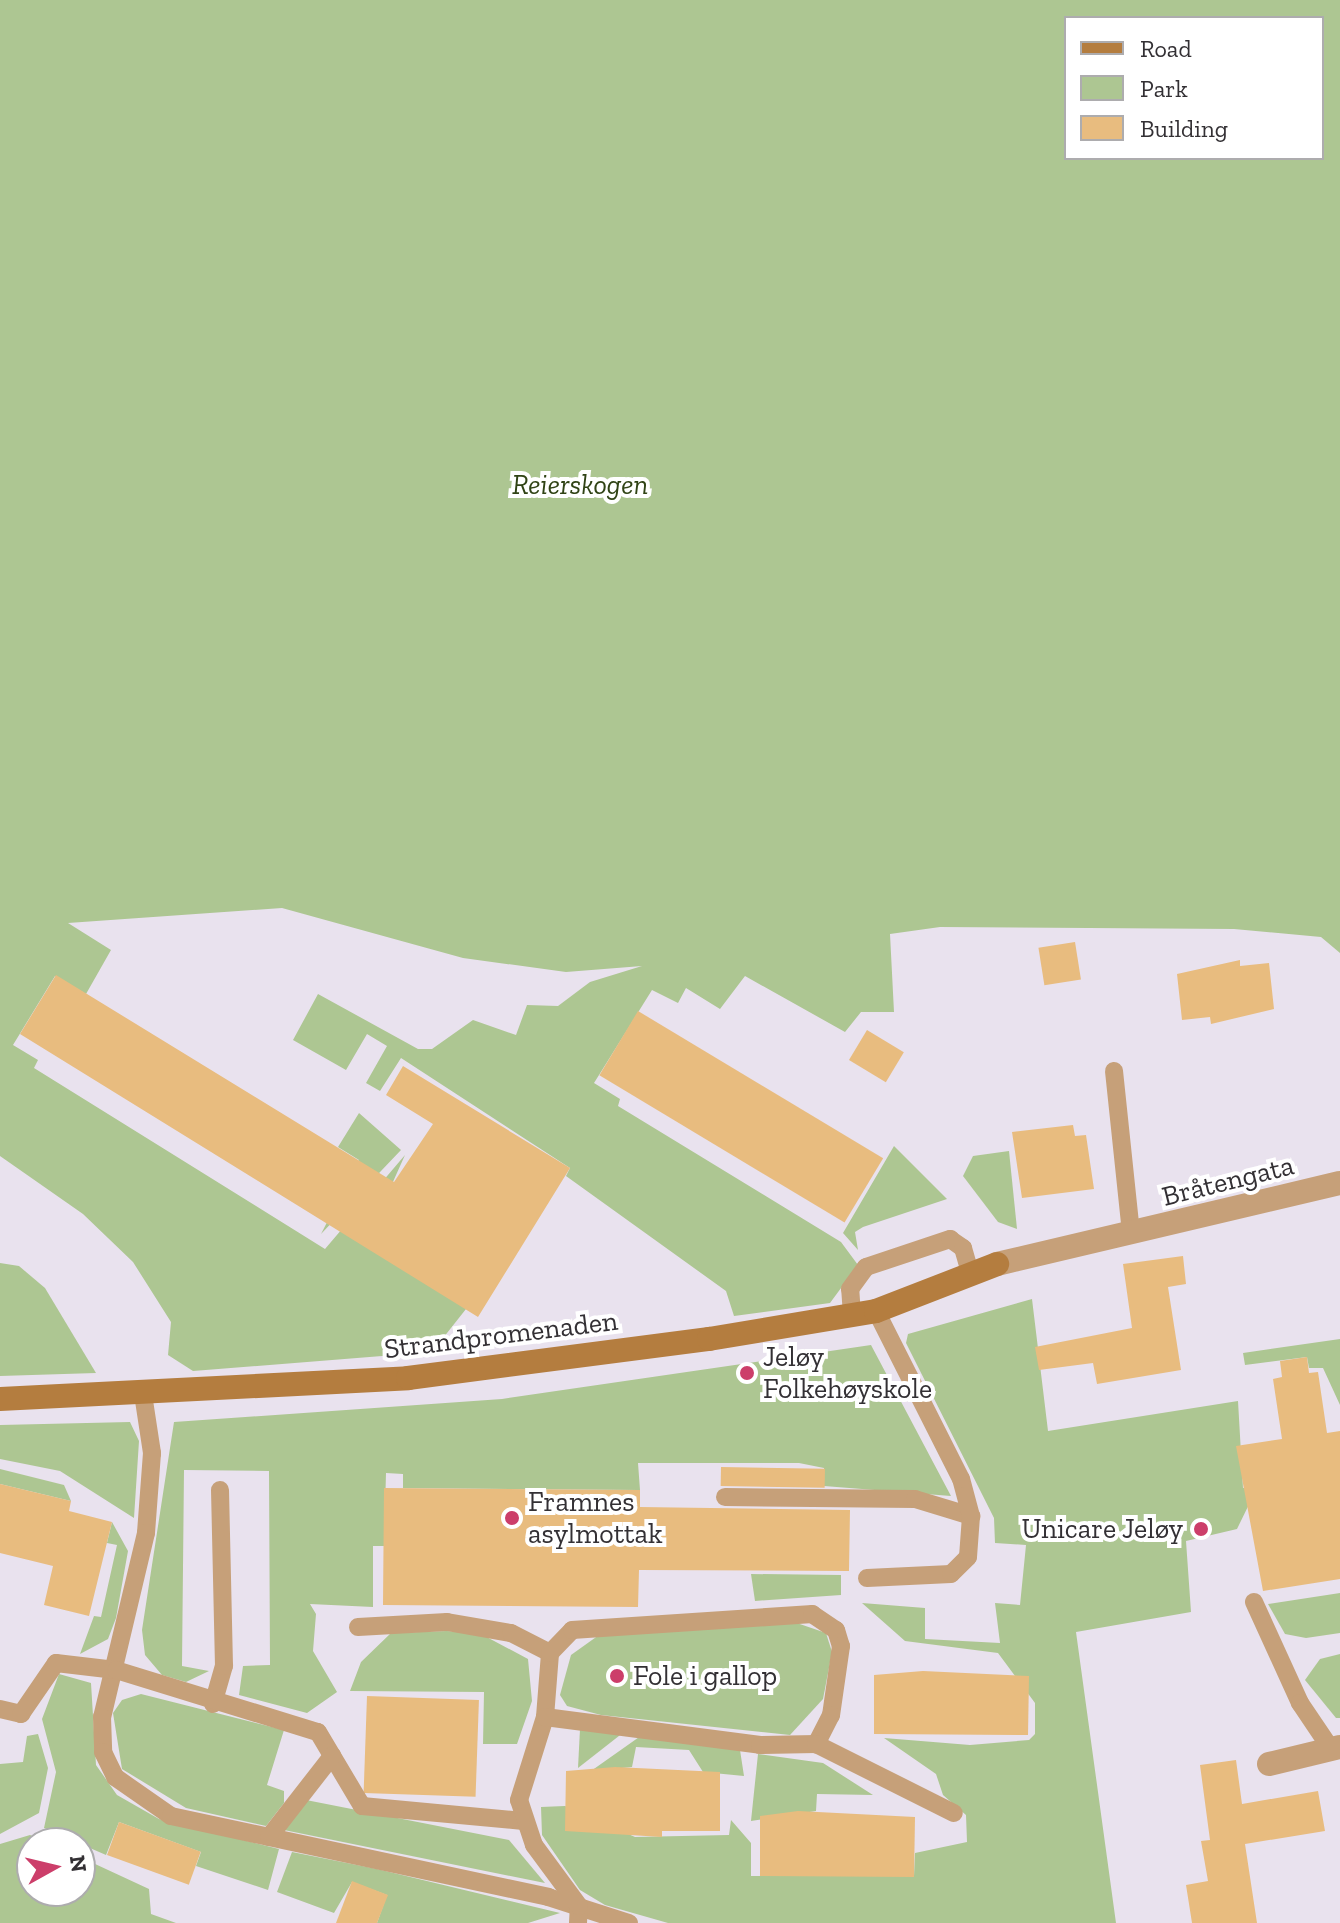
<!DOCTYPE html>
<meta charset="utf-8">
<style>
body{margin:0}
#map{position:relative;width:1340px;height:1923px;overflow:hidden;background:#e9e2ee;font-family:"Zilla Slab",serif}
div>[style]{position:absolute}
.green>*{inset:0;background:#adc692}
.building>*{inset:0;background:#e8bc7f;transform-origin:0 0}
.lane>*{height:18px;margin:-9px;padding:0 9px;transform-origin:9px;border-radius:9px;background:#c6a079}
.street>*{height:24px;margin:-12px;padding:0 12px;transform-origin:12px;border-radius:12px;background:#c6a079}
.secondary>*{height:24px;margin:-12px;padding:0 12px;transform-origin:12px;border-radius:12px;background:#b47d3f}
.dots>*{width:22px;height:22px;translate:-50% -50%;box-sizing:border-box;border:4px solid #fff;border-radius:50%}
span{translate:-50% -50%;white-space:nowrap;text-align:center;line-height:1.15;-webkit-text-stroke:8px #fff;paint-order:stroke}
.park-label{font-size:28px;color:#304315;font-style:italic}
.street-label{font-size:28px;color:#333034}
.poi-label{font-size:28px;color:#333034}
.left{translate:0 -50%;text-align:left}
.right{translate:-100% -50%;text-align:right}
.legend{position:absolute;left:1064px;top:16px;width:260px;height:144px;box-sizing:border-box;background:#fff;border:2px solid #adacae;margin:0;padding:10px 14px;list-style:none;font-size:24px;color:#333034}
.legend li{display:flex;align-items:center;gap:16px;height:40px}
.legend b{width:40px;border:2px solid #adacae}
.north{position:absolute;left:16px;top:1827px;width:80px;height:80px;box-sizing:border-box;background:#fff;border:2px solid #adacae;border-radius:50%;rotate:82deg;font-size:22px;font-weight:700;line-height:32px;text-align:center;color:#333034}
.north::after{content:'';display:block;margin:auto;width:28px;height:36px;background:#cc3e6a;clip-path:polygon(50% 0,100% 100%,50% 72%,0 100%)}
</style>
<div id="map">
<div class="green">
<i style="clip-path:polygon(evenodd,0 0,1340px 0,1340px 953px,1321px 937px,1234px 929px,940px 927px,890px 934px,894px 1012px,861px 1012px,845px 1032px,745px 976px,720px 1009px,686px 988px,678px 1003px,652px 990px,594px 1083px,620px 1099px,618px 1106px,841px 1242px,858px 1265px,830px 1303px,734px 1316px,726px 1291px,566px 1176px,570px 1168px,401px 1058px,380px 1091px,366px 1083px,387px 1046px,367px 1034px,346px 1070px,293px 1040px,318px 994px,418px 1049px,432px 1049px,473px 1020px,516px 1035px,527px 1005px,558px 1006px,590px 982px,642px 966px,566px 972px,463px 958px,282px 908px,68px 923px,111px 950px,86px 994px,55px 976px,13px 1045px,38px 1060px,34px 1068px,325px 1249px,405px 1155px,392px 1184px,466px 1309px,432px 1352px,193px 1371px,168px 1355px,171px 1322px,133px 1262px,83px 1214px,0 1156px,0 0,1066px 18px,1322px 18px,1322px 158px,1066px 158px,1066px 18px)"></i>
<i style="clip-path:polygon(359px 1113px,401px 1150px,321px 1234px,359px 1160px,338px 1147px)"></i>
<i style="clip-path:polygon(894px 1146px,947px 1199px,863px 1227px,855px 1232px,858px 1250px,843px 1233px)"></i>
<i style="clip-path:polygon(1009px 1151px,1017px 1229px,998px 1222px,963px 1176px,973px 1156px)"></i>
<i style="clip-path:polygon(0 1263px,19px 1266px,45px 1288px,96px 1373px,0 1376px)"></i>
<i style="clip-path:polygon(1032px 1299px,1048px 1431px,1238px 1401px,1243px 1488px,1258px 1486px,1237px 1529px,1186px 1541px,1191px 1612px,1076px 1632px,1116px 1923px,668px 1923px,605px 1905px,580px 1890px,542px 1835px,541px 1807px,565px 1806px,635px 1837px,729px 1835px,731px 1820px,751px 1843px,751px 1876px,914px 1876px,915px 1853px,967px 1842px,966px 1815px,943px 1795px,936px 1774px,884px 1738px,970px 1745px,1029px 1740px,1035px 1734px,1035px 1703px,998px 1653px,905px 1641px,862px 1603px,925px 1608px,925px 1639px,1000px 1643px,995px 1603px,1020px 1605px,1026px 1545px,995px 1543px,994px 1518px,906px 1343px,908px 1334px)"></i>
<i style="clip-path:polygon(1340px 1339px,1340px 1405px,1323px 1368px,1309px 1368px,1307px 1357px,1245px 1365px,1243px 1353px)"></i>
<i style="clip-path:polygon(871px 1345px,951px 1496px,824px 1486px,824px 1468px,799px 1463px,638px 1463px,640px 1490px,403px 1488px,403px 1474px,386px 1473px,384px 1546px,373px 1546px,373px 1607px,310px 1604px,316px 1614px,313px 1651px,337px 1692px,307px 1713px,239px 1695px,243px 1666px,270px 1665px,269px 1471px,184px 1470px,182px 1666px,209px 1671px,186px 1682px,162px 1675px,145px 1655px,142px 1630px,174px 1422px,502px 1399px)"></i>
<i style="clip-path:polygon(130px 1422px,139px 1441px,134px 1518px,60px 1471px,0 1459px,0 1425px)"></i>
<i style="clip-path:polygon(0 1469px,64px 1485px,71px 1501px,0 1484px)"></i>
<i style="clip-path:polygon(112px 1522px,128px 1551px,116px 1618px,108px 1639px,80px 1654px,94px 1616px,101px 1617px,117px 1545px,107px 1543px)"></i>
<i style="clip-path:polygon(751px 1574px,841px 1575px,841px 1595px,755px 1601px)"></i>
<i style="clip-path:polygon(1340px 1593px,1340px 1633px,1306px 1638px,1285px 1634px,1268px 1604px)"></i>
<i style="clip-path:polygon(791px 1621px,826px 1633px,832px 1652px,823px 1699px,790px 1735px,601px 1715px,567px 1706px,560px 1695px,571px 1655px,599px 1635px)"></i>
<i style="clip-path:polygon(447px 1631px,481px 1634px,528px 1659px,532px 1701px,517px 1744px,483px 1744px,484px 1692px,350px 1691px,361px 1662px,391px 1633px)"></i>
<i style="clip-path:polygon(1340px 1654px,1340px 1718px,1336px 1718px,1305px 1680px,1320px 1659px)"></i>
<i style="clip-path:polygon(59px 1674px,91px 1683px,96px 1765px,117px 1795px,159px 1819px,279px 1849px,268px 1890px,196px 1866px,201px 1852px,119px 1822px,106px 1855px,44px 1828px,56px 1772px,42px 1719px)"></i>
<i style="clip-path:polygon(141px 1694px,284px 1730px,267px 1785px,284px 1791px,284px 1803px,266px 1826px,186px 1808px,122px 1769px,113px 1713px,122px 1700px)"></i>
<i style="clip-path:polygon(580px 1729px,624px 1732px,578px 1768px)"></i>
<i style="clip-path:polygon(38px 1734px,48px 1768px,39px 1813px,0 1834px,0 1764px,23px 1762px,27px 1736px)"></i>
<i style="clip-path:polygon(642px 1735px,740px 1750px,744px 1776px,703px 1772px,689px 1750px,636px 1747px,632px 1767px,591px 1771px)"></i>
<i style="clip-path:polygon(758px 1754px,823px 1763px,873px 1795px,817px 1794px,816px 1811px,751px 1821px)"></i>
<i style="clip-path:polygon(306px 1800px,509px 1840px,545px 1883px,284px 1830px)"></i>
<i style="clip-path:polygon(30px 1835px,48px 1843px,32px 1843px,32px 1891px,80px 1891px,80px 1857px,149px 1889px,151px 1914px,176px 1923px,0 1923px,0 1844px)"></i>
<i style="clip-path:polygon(292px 1852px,377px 1869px,560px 1913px,528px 1923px,377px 1923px,387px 1895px,352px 1882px,334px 1913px,277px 1892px)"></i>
</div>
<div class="building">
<i style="left:1075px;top:942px;width:38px;height:37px;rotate:81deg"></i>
<i style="clip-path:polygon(1240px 960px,1240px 966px,1269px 963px,1274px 1009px,1211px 1024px,1210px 1017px,1182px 1020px,1177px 974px)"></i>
<i style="clip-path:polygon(56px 975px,394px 1182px,433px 1124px,386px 1095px,403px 1066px,570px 1168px,478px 1317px,20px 1034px)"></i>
<i style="left:638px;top:1011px;width:286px;height:75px;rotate:31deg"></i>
<i style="left:867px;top:1030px;width:43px;height:35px;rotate:31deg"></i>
<i style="clip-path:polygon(1073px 1125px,1075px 1136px,1086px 1135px,1094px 1189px,1022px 1198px,1012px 1132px)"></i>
<i style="clip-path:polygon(1183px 1256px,1186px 1284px,1168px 1287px,1181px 1370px,1097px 1384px,1093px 1363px,1039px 1370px,1035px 1347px,1132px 1328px,1123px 1264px)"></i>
<i style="clip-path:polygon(1307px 1357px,1309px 1373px,1318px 1372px,1327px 1433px,1340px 1431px,1340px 1579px,1263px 1591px,1236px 1446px,1282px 1439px,1273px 1379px,1282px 1377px,1280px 1361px)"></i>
<i style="left:721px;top:1467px;width:104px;height:19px;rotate:1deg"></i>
<i style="clip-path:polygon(0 1484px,71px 1501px,69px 1511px,112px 1522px,89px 1616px,44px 1605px,53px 1566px,0 1553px)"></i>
<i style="clip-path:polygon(384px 1488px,640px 1490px,640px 1507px,850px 1510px,849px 1571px,639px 1570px,638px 1607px,383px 1605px)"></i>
<i style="clip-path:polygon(923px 1671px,1029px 1676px,1028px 1735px,874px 1734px,874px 1675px)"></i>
<i style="left:367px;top:1696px;width:112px;height:97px;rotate:2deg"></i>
<i style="clip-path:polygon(1236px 1760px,1242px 1804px,1318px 1791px,1325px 1831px,1245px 1844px,1257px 1923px,1192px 1923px,1186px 1885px,1208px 1881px,1201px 1841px,1210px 1840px,1200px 1765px)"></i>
<i style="clip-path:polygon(615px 1767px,720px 1772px,720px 1831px,662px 1831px,662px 1837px,565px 1831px,566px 1771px)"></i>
<i style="clip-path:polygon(798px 1811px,915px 1817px,914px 1877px,760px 1876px,760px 1816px)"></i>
<i style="left:119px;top:1822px;width:87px;height:35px;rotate:20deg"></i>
<i style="clip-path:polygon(352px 1881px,388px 1895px,377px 1923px,336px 1923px)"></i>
</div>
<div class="lane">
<i style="left:1114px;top:1071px;width:164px;rotate:84deg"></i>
<i style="left:852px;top:1315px;width:26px;rotate:-94deg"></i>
<i style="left:850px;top:1289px;width:27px;rotate:-54deg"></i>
<i style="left:866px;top:1267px;width:89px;rotate:-18.4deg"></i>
<i style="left:950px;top:1239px;width:16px;rotate:35deg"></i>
<i style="left:963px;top:1248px;width:26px;rotate:74deg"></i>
<i style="left:143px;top:1394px;width:60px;rotate:81.3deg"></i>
<i style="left:152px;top:1453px;width:80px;rotate:94.3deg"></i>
<i style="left:146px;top:1533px;width:189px;rotate:103.4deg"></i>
<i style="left:102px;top:1717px;width:35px;rotate:88deg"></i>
<i style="left:103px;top:1752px;width:28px;rotate:64deg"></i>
<i style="left:115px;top:1777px;width:68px;rotate:34.9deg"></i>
<i style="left:171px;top:1816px;width:386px;rotate:12.1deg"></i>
<i style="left:548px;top:1897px;width:85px;rotate:17.8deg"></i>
<i style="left:725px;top:1497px;width:190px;rotate:0.6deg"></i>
<i style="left:915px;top:1499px;width:59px;rotate:16.9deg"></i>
<i style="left:867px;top:1578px;width:84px;rotate:-2.7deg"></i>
<i style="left:951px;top:1574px;width:24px;rotate:-45deg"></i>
<i style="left:968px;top:1557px;width:41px;rotate:-85.8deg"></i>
<i style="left:971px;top:1516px;width:38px;rotate:-105deg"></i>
<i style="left:961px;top:1479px;width:188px;rotate:-116.8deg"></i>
<i style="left:1254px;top:1602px;width:111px;rotate:65.5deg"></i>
<i style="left:1300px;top:1703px;width:55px;rotate:56deg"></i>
<i style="left:358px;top:1627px;width:89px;rotate:-3.2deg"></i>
<i style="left:447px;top:1622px;width:65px;rotate:9.8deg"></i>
<i style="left:511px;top:1633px;width:44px;rotate:27.1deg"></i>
<i style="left:213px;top:1704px;width:40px;rotate:-74deg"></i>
<i style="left:224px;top:1666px;width:176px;rotate:-91.3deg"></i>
<i style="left:0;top:1709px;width:22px;rotate:13deg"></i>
<i style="left:21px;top:1714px;width:62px;rotate:-55.5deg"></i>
<i style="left:56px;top:1663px;width:60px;rotate:6.7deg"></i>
<i style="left:116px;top:1670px;width:211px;rotate:17.1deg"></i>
<i style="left:318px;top:1732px;width:86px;rotate:59.3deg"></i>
<i style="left:362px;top:1806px;width:162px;rotate:5.3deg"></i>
<i style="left:545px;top:1717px;width:64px;rotate:-85.5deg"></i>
<i style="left:550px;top:1653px;width:32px;rotate:-46deg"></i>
<i style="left:572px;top:1630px;width:241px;rotate:-3.8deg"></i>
<i style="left:812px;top:1614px;width:29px;rotate:34deg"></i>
<i style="left:836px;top:1630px;width:17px;rotate:73deg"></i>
<i style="left:841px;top:1646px;width:70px;rotate:98.2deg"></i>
<i style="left:831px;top:1715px;width:33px;rotate:117deg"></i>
<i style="left:269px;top:1837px;width:103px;rotate:-52.1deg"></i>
<i style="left:578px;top:1923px;width:17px;rotate:-87deg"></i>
<i style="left:579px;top:1906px;width:76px;rotate:-126.4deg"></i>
<i style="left:534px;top:1845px;width:47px;rotate:-108.4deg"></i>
<i style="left:519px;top:1800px;width:87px;rotate:-72.6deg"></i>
<i style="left:545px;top:1717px;width:217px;rotate:7.4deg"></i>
<i style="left:760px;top:1745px;width:56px;rotate:-1deg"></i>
<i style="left:816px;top:1744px;width:154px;rotate:26.6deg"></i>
</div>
<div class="street">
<i style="left:997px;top:1264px;width:352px;rotate:-13.3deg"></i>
<i style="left:1269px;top:1764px;width:73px;rotate:-13.5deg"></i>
</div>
<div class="secondary">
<i style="left:0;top:1399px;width:409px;rotate:-2.9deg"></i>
<i style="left:408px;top:1378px;width:304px;rotate:-7.4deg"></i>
<i style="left:709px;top:1339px;width:169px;rotate:-9.5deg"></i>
<i style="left:876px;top:1311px;width:130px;rotate:-21.2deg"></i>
</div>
<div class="dots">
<i style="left:747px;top:1373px;background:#cc3e6a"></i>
<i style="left:512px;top:1518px;background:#cc3e6a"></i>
<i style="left:1201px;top:1529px;background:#cc3e6a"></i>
<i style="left:617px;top:1676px;background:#cc3e6a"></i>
</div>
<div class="park-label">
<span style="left:580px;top:485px">Reierskogen</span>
</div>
<div class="street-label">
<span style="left:1228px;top:1181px;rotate:-14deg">Bråtengata</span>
<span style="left:501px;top:1335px;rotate:-7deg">Strandpromenaden</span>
</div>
<div class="poi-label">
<span class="left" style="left:763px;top:1373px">Jeløy<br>Folkehøyskole</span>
<span class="left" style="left:528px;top:1518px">Framnes<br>asylmottak</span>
<span class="right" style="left:1183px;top:1529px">Unicare Jeløy</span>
<span class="left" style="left:633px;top:1676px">Fole i gallop</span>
</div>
<ul class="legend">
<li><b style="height:10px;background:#b47d3f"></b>Road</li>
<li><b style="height:22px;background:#adc692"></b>Park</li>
<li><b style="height:22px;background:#e8bc7f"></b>Building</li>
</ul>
<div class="north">N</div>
</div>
